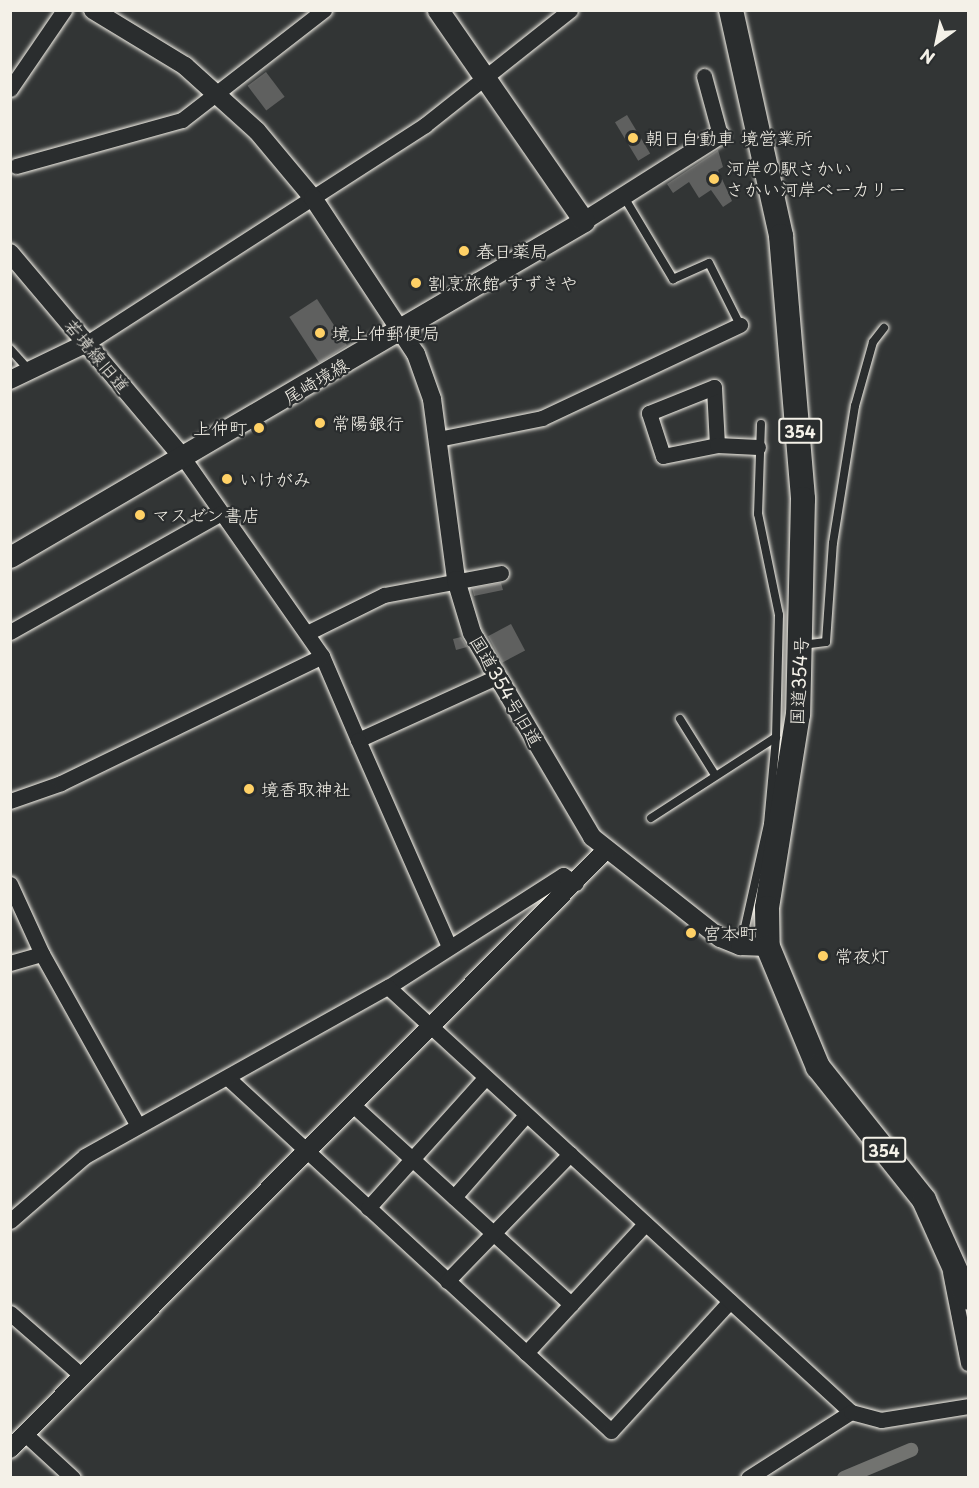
<!DOCTYPE html>
<meta charset="utf-8">
<style>
body{margin:0}
#map{position:relative;width:979px;height:1488px;overflow:hidden;background:#323535;font-family:"Playpen Sans","Klee One",sans-serif}
div>[style]{position:absolute}
.canal>*{height:14px;margin:-7px;padding:0 7px;transform-origin:7px;border-radius:7px;background:#727370}
.building>*{inset:0;background:#5f605f;transform-origin:0 0}
.roads{filter:drop-shadow(0 0 2px #f4f1e8) drop-shadow(0 0 2px #f4f1e8)}
.service>*{height:8px;margin:-4px;padding:0 4px;transform-origin:4px;border-radius:4px;background:#2a2d2e}
.minor>*{height:15px;margin:-7.5px;padding:0 7.5px;transform-origin:7.5px;border-radius:7.5px;background:#2a2d2e}
.tertiary>*{height:18px;margin:-9px;padding:0 9px;transform-origin:9px;border-radius:9px;background:#2a2d2e}
.secondary>*{height:21px;margin:-10.5px;padding:0 10.5px;transform-origin:10.5px;border-radius:10.5px;background:#2a2d2e}
.trunk>*{height:24px;margin:-12px;padding:0 12px;transform-origin:12px;border-radius:12px;background:#2a2d2e}
.dots>*{width:16px;height:16px;translate:-50% -50%;box-sizing:border-box;border:3px solid #2a2d2e;border-radius:50%}
span{translate:-50% -50%;white-space:nowrap;text-align:center;line-height:1.15;-webkit-text-stroke:4.5px #2a2d2e;paint-order:stroke}
.shield-label span{padding:2px 4px;background:#2a2d2e;border:2px solid;border-radius:4px;-webkit-text-stroke-width:0}
.shield-label{font-size:16px;color:#f4f1e8;font-weight:700}
.poi-label{font-size:18px;color:#f4f1e8}
.left{translate:0 -50%;text-align:left}
.right{translate:-100% -50%;text-align:right}
.street-label{font-size:18px;color:#f4f1e8}
.frame{position:absolute;inset:0;border:12px solid #f4f1e8;pointer-events:none}
.north{position:absolute;left:907px;top:12px;width:60px;height:60px;-webkit-text-stroke:4px #2a2d2e;paint-order:stroke;rotate:213deg;font-size:16px;font-weight:700;line-height:24px;text-align:center;color:#f4f1e8}
.north::after{content:'';display:block;margin:auto;width:21px;height:27px;background:#f4f1e8;clip-path:polygon(50% 0,100% 100%,50% 72%,0 100%)}
</style>
<div id="map">
<div class="canal">
<i style="left:844px;top:1478px;width:73px;rotate:-22.7deg"></i>
</div>
<div class="building">
<i style="left:266px;top:72px;width:31px;height:23px;rotate:53deg"></i>
<i style="left:627px;top:115px;width:45px;height:14px;rotate:59deg"></i>
<i style="clip-path:polygon(718px 150px,723px 167px,718px 170px,732px 201px,723px 207px,711px 190px,699px 198px,689px 182px,673px 193px,667px 184px)"></i>
<i style="left:317px;top:299px;width:55px;height:33px;rotate:57deg"></i>
<i style="clip-path:polygon(501px 583px,503px 590px,474px 596px,472px 588px)"></i>
<i style="left:511px;top:624px;width:30px;height:26px;rotate:62deg"></i>
<i style="clip-path:polygon(461px 637px,467px 647px,456px 650px,453px 639px)"></i>
</div>
<div class="roads">
<div class="service">
<i style="left:624px;top:197px;width:96px;rotate:59.1deg"></i>
<i style="left:673px;top:279px;width:39px;rotate:-24deg"></i>
<i style="left:709px;top:263px;width:69px;rotate:63.4deg"></i>
<i style="left:10px;top:349px;width:28px;rotate:48deg"></i>
<i style="left:802px;top:645px;width:24px;rotate:-7deg"></i>
<i style="left:826px;top:642px;width:99px;rotate:-86deg"></i>
<i style="left:833px;top:543px;width:139px;rotate:-80.9deg"></i>
<i style="left:855px;top:406px;width:66px;rotate:-74.3deg"></i>
<i style="left:873px;top:342px;width:18px;rotate:-52deg"></i>
<i style="left:680px;top:719px;width:66px;rotate:58deg"></i>
<i style="left:651px;top:818px;width:149px;rotate:-32.9deg"></i>
<i style="left:741px;top:945px;width:124px;rotate:-77.4deg"></i>
<i style="left:768px;top:824px;width:87px;rotate:-84.7deg"></i>
<i style="left:776px;top:737px;width:122px;rotate:-88.6deg"></i>
<i style="left:779px;top:615px;width:103px;rotate:-101.7deg"></i>
<i style="left:758px;top:514px;width:90px;rotate:-88.1deg"></i>
</div>
<div class="minor">
<i style="left:704px;top:76px;width:61px;rotate:74.8deg"></i>
<i style="left:10px;top:89px;width:96px;rotate:-55.6deg"></i>
<i style="left:16px;top:166px;width:172px;rotate:-15.5deg"></i>
<i style="left:182px;top:120px;width:180px;rotate:-37.8deg"></i>
<i style="left:87px;top:343px;width:402px;rotate:-32.8deg"></i>
<i style="left:425px;top:125px;width:185px;rotate:-38.4deg"></i>
<i style="left:438px;top:439px;width:106px;rotate:-11.4deg"></i>
<i style="left:542px;top:418px;width:219px;rotate:-25.2deg"></i>
<i style="left:717px;top:445px;width:58px;rotate:-93deg"></i>
<i style="left:714px;top:387px;width:70px;rotate:158.2deg"></i>
<i style="left:649px;top:413px;width:45px;rotate:72deg"></i>
<i style="left:663px;top:456px;width:55px;rotate:-11.5deg"></i>
<i style="left:717px;top:445px;width:41px;rotate:2.8deg"></i>
<i style="left:184px;top:459px;width:241px;rotate:55deg"></i>
<i style="left:322px;top:656px;width:91px;rotate:66.8deg"></i>
<i style="left:358px;top:740px;width:152px;rotate:-24.5deg"></i>
<i style="left:10px;top:632px;width:242px;rotate:-29.4deg"></i>
<i style="left:307px;top:633px;width:86px;rotate:-26.3deg"></i>
<i style="left:384px;top:595px;width:119px;rotate:-10.6deg"></i>
<i style="left:358px;top:740px;width:225px;rotate:66.2deg"></i>
<i style="left:10px;top:801px;width:54px;rotate:-19.4deg"></i>
<i style="left:61px;top:783px;width:290px;rotate:-25.9deg"></i>
<i style="left:10px;top:884px;width:77px;rotate:65.4deg"></i>
<i style="left:42px;top:954px;width:195px;rotate:60.8deg"></i>
<i style="left:10px;top:963px;width:33px;rotate:-16deg"></i>
<i style="left:388px;top:987px;width:208px;rotate:-32.6deg"></i>
<i style="left:563px;top:875px;width:15px;rotate:32deg"></i>
<i style="left:230px;top:1080px;width:518px;rotate:42.65deg"></i>
<i style="left:611px;top:1431px;width:176px;rotate:-47.5deg"></i>
<i style="left:354px;top:1106px;width:294px;rotate:42.4deg"></i>
<i style="left:454px;top:1197px;width:109px;rotate:-48.7deg"></i>
<i style="left:368px;top:1208px;width:175px;rotate:-48deg"></i>
<i style="left:10px;top:1221px;width:99px;rotate:-40.9deg"></i>
<i style="left:85px;top:1156px;width:347px;rotate:-29.2deg"></i>
<i style="left:388px;top:987px;width:628px;rotate:42.55deg"></i>
<i style="left:851px;top:1412px;width:122px;rotate:147.3deg"></i>
<i style="left:950px;top:1272px;width:93px;rotate:78.8deg"></i>
<i style="left:447px;top:1281px;width:177px;rotate:-45.9deg"></i>
<i style="left:10px;top:1313px;width:93px;rotate:41.1deg"></i>
<i style="left:526px;top:1353px;width:176px;rotate:-47.3deg"></i>
<i style="left:851px;top:1412px;width:31px;rotate:15deg"></i>
<i style="left:881px;top:1420px;width:88px;rotate:-9.1deg"></i>
<i style="left:25px;top:1434px;width:65px;rotate:42.5deg"></i>
</div>
<div class="tertiary">
<i style="left:93px;top:10px;width:108px;rotate:31.3deg"></i>
<i style="left:185px;top:66px;width:97px;rotate:42.1deg"></i>
<i style="left:257px;top:131px;width:87px;rotate:50.1deg"></i>
<i style="left:313px;top:198px;width:187px;rotate:56.6deg"></i>
<i style="left:416px;top:354px;width:48px;rotate:70.4deg"></i>
<i style="left:432px;top:399px;width:183px;rotate:82.4deg"></i>
<i style="left:456px;top:580px;width:55px;rotate:73.2deg"></i>
<i style="left:472px;top:633px;width:237px;rotate:59.5deg"></i>
<i style="left:592px;top:837px;width:163px;rotate:38.3deg"></i>
<i style="left:720px;top:938px;width:22px;rotate:22deg"></i>
<i style="left:740px;top:946px;width:28px;rotate:2deg"></i>
<i style="left:584px;top:221px;width:161px;rotate:-32.3deg"></i>
<i style="left:10px;top:253px;width:270px;rotate:49.8deg"></i>
<i style="left:10px;top:380px;width:85px;rotate:-25.7deg"></i>
<i style="left:10px;top:1449px;width:845px;rotate:-45.14deg"></i>
</div>
<div class="secondary">
<i style="left:10px;top:557px;width:665px;rotate:-30.34deg"></i>
<i style="left:584px;top:221px;width:257px;rotate:-124.7deg"></i>
</div>
<div class="trunk">
<i style="left:731px;top:10px;width:231px;rotate:77.5deg"></i>
<i style="left:781px;top:236px;width:264px;rotate:85.2deg"></i>
<i style="left:803px;top:499px;width:215px;rotate:91.3deg"></i>
<i style="left:798px;top:714px;width:196px;rotate:99.1deg"></i>
<i style="left:767px;top:908px;width:39px;rotate:89deg"></i>
<i style="left:768px;top:947px;width:130px;rotate:67.4deg"></i>
<i style="left:818px;top:1067px;width:170px;rotate:51.4deg"></i>
<i style="left:924px;top:1200px;width:107px;rotate:65.8deg"></i>
</div>
</div>
<div class="dots">
<i style="left:633px;top:138px;background:#ffd166"></i>
<i style="left:714px;top:179px;background:#ffd166"></i>
<i style="left:464px;top:251px;background:#ffd166"></i>
<i style="left:416px;top:283px;background:#ffd166"></i>
<i style="left:320px;top:333px;background:#ffd166"></i>
<i style="left:320px;top:423px;background:#ffd166"></i>
<i style="left:259px;top:428px;background:#ffd166"></i>
<i style="left:227px;top:479px;background:#ffd166"></i>
<i style="left:140px;top:515px;background:#ffd166"></i>
<i style="left:249px;top:789px;background:#ffd166"></i>
<i style="left:691px;top:933px;background:#ffd166"></i>
<i style="left:823px;top:956px;background:#ffd166"></i>
</div>
<div class="shield-label">
<span style="left:800px;top:431px">354</span>
<span style="left:884px;top:1150px">354</span>
</div>
<div class="poi-label">
<span class="left" style="left:645px;top:138px">朝日自動車 境営業所</span>
<span class="left" style="left:726px;top:179px">河岸の駅さかい<br>さかい河岸ベーカリー</span>
<span class="left" style="left:476px;top:251px">春日薬局</span>
<span class="left" style="left:428px;top:283px">割烹旅館 すずきや</span>
<span class="left" style="left:332px;top:333px">境上仲郵便局</span>
<span class="left" style="left:332px;top:423px">常陽銀行</span>
<span class="right" style="left:247px;top:428px">上仲町</span>
<span class="left" style="left:239px;top:479px">いけがみ</span>
<span class="left" style="left:152px;top:515px">マスゼン書店</span>
<span class="left" style="left:261px;top:789px">境香取神社</span>
<span class="left" style="left:703px;top:933px">宮本町</span>
<span class="left" style="left:835px;top:956px">常夜灯</span>
</div>
<div class="street-label">
<span style="left:97px;top:356px;rotate:50deg">若境線旧道</span>
<span style="left:316px;top:381px;rotate:-31deg">尾崎境線</span>
<span style="left:799px;top:681px;rotate:-87deg">国道354号</span>
<span style="left:506px;top:691px;rotate:60deg">国道354号旧道</span>
</div>
<div class="frame"></div>
<div class="north">N</div>
</div>
